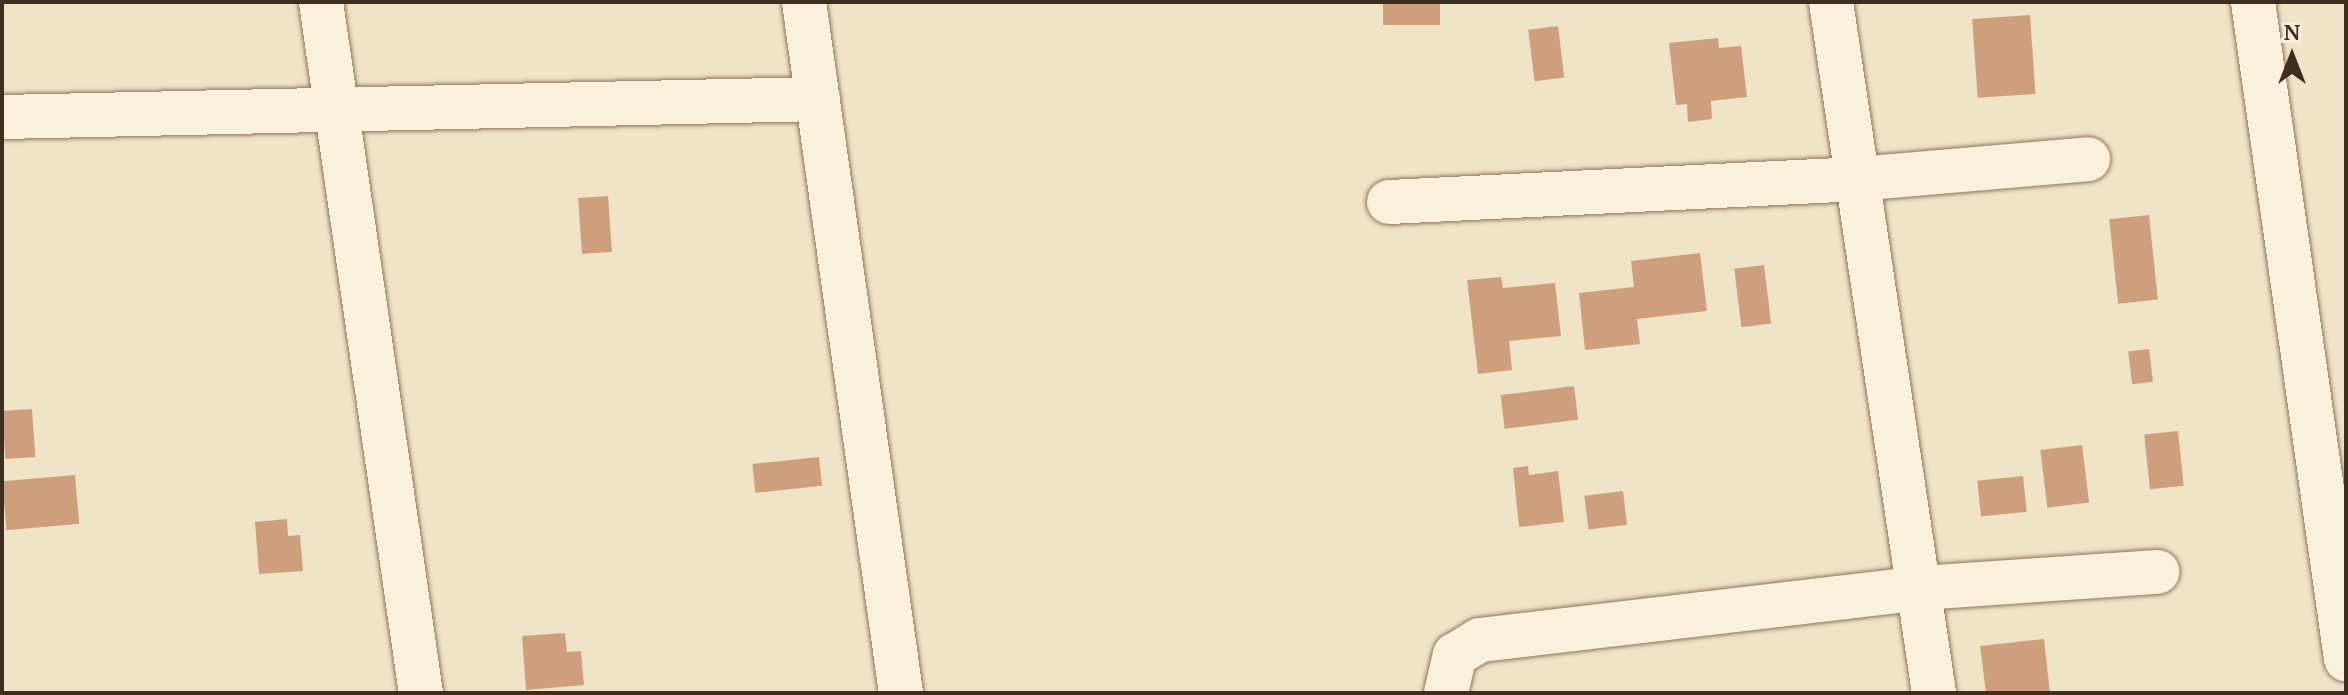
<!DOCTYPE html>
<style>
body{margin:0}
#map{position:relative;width:2348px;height:695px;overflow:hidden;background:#f0e4c8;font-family:"PT Serif",serif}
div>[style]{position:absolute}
.building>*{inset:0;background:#cf9f7d;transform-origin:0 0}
.roads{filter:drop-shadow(0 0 2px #8d765c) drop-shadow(0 0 2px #8d765c)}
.minor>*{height:44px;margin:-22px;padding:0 22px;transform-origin:22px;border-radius:22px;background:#faf1dc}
span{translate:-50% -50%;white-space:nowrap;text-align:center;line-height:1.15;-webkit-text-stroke:8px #f7eed8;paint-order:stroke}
.frame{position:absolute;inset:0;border:4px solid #3d2e20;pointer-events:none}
.north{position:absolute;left:2252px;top:16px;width:80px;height:80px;-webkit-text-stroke:6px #f7eed8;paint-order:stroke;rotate:0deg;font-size:22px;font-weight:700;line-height:32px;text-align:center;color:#3d2e20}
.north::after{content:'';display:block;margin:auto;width:28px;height:36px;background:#3d2e20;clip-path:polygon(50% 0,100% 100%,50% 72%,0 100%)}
</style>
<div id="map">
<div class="building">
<i style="left:1383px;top:2px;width:57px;height:23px"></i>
<i style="left:2030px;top:15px;width:79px;height:58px;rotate:86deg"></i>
<i style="left:1558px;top:26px;width:52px;height:30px;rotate:83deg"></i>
<i style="clip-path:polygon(1718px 38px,1719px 48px,1741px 46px,1747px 97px,1711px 101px,1712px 119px,1688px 122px,1687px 104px,1676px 105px,1669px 43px)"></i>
<i style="left:608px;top:196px;width:56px;height:30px;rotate:86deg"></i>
<i style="left:2149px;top:215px;width:85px;height:40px;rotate:84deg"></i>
<i style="clip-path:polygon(1700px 253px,1707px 311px,1637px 319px,1640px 344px,1585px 350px,1579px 293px,1634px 287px,1631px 261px)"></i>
<i style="left:1764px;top:265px;width:59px;height:30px;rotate:83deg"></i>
<i style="clip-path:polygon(1501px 277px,1503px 288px,1555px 283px,1561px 336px,1509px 341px,1512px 370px,1478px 374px,1467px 280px)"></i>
<i style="left:2149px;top:349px;width:33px;height:21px;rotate:83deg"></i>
<i style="left:1574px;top:386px;width:34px;height:74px;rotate:83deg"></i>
<i style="left:32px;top:409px;width:48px;height:30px;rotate:86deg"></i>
<i style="left:2178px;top:431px;width:55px;height:34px;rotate:84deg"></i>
<i style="left:2082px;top:445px;width:58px;height:42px;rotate:83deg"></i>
<i style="left:819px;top:457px;width:29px;height:67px;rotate:84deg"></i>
<i style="clip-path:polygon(1528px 466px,1529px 475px,1558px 471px,1564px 522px,1519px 527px,1513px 468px)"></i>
<i style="left:75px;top:475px;width:49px;height:73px;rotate:85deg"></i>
<i style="left:2023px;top:476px;width:36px;height:46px;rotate:84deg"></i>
<i style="left:1623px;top:491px;width:34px;height:39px;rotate:83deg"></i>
<i style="clip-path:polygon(287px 519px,288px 536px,300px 535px,303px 571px,259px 574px,255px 522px)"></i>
<i style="clip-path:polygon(565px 633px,567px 652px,581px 651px,584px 685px,526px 690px,522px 636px)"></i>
<i style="clip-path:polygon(2044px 639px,2050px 693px,1986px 693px,1980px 646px)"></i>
</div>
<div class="roads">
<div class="minor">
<i style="left:321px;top:2px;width:698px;rotate:81.77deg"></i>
<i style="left:804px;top:2px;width:698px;rotate:82.01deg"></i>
<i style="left:1831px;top:2px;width:699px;rotate:81.52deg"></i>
<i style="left:2253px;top:2px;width:664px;rotate:81.94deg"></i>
<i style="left:2px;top:117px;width:816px;rotate:-1.26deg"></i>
<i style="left:1389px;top:202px;width:469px;rotate:-2.8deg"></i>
<i style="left:1857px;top:179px;width:232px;rotate:-4.9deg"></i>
<i style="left:1446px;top:693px;width:39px;rotate:-77deg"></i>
<i style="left:1455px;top:655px;width:29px;rotate:-31deg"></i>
<i style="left:1480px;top:640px;width:444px;rotate:-6.7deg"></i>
<i style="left:1921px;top:588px;width:237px;rotate:-3.9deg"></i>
</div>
</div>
<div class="frame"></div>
<div class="north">N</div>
</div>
